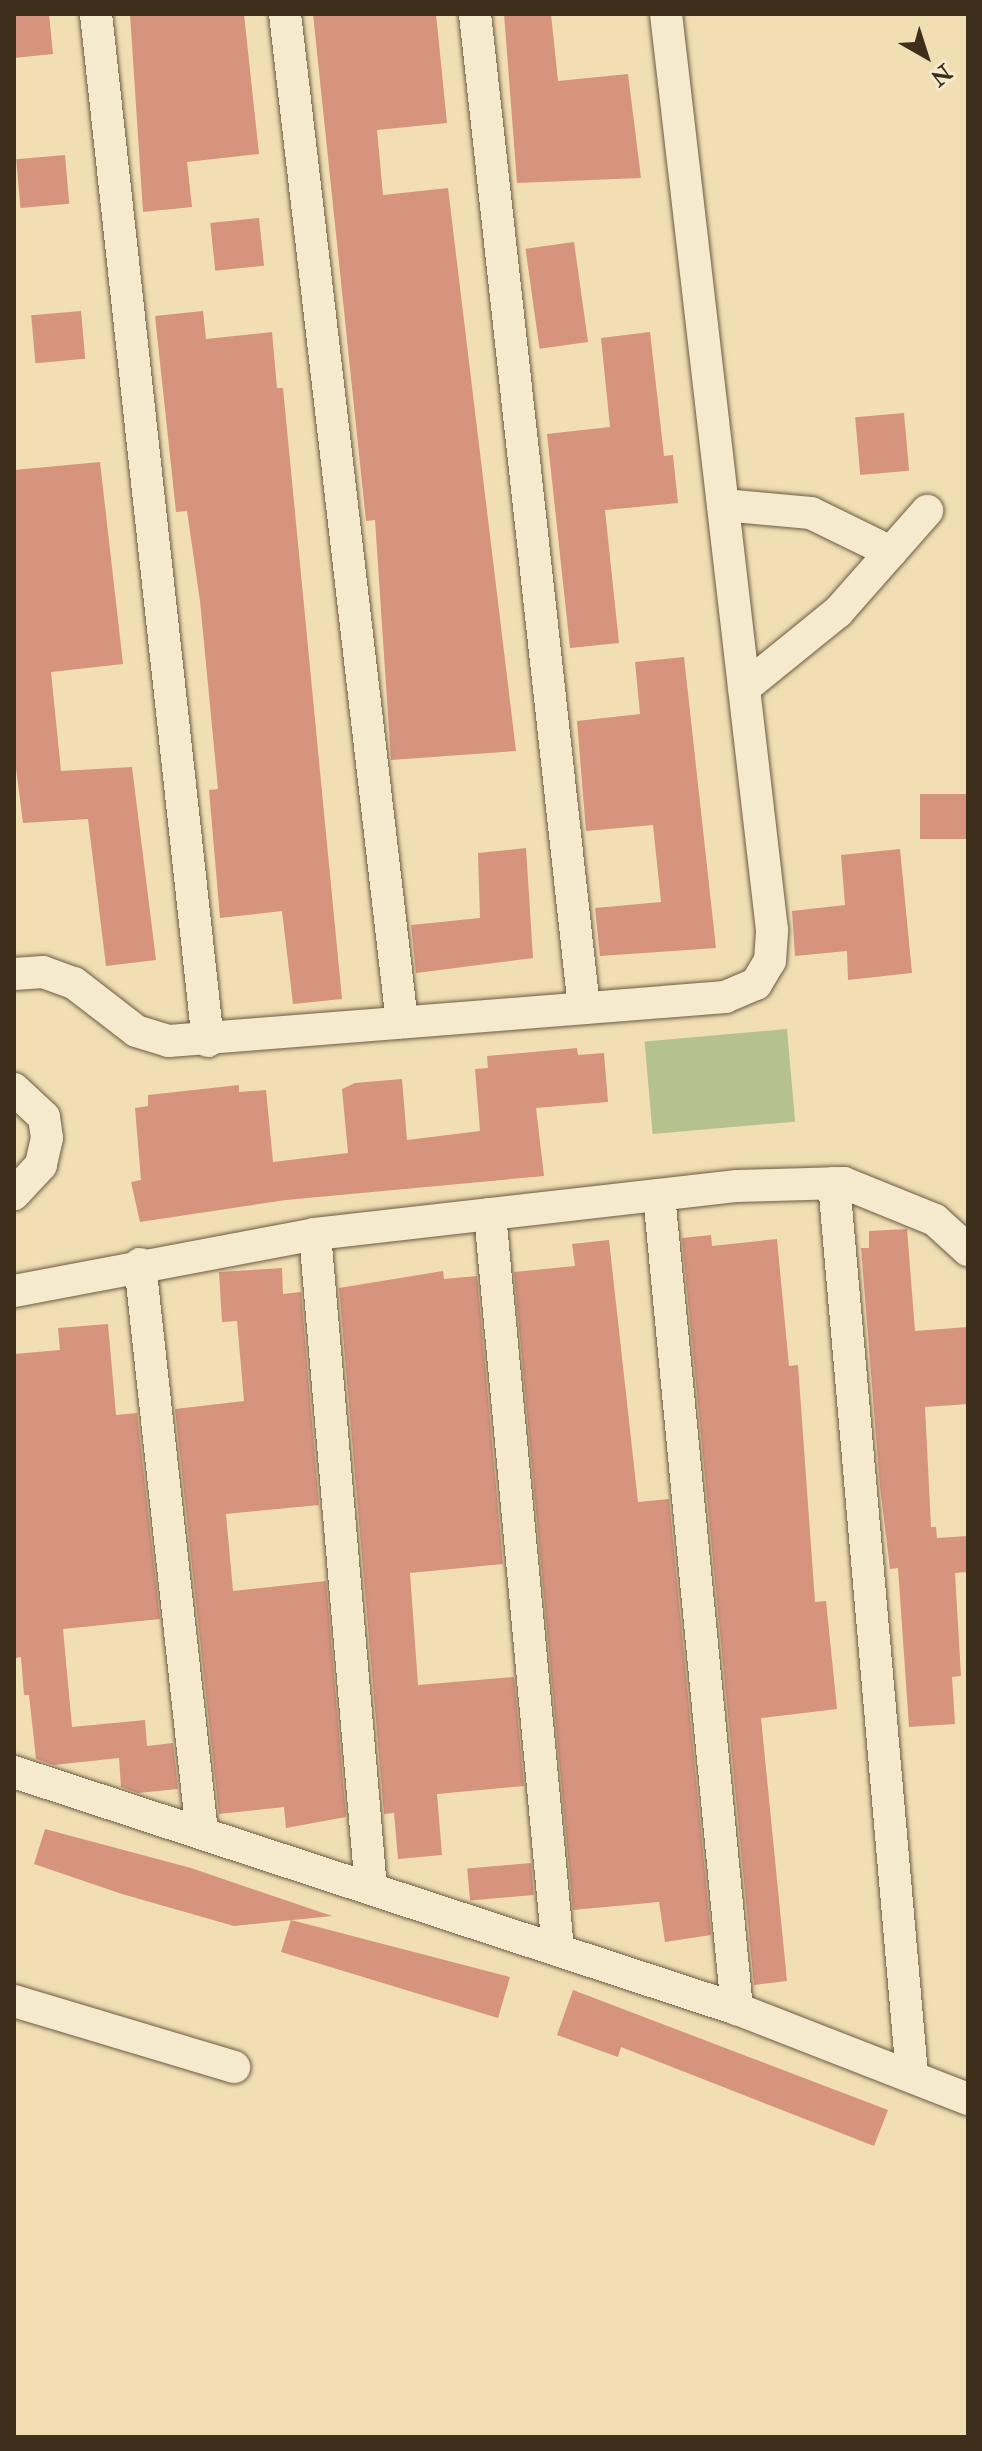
<!DOCTYPE html>
<style>
body{margin:0}
#map{position:relative;width:982px;height:2451px;overflow:hidden;background:#f1deb3;font-family:"IM FELL Double Pica",serif}
div>[style]{position:absolute}
.green>*{inset:0;background:#b5c290;transform-origin:0 0}
.building>*{inset:0;background:#d6947e;transform-origin:0 0}
.roads{filter:drop-shadow(0 0 2px #6b5b42) drop-shadow(0 0 2px #6b5b42)}
.minor>*{height:32px;margin:-16px;padding:0 16px;transform-origin:16px;border-radius:16px;background:#f6eace}
span{translate:-50% -50%;white-space:nowrap;text-align:center;line-height:1.15;-webkit-text-stroke:8px #f6eace;paint-order:stroke}
.frame{position:absolute;inset:0;border:16px solid #3e2f1d;pointer-events:none}
.north{position:absolute;left:886px;top:16px;width:80px;height:80px;-webkit-text-stroke:6px #f6eace;paint-order:stroke;rotate:141deg;font-size:22px;font-weight:700;line-height:32px;text-align:center;color:#3e2f1d}
.north::after{content:'';display:block;margin:auto;width:28px;height:36px;background:#3e2f1d;clip-path:polygon(50% 0,100% 100%,50% 72%,0 100%)}
</style>
<div id="map">
<div class="green">
<i style="left:787px;top:1029px;width:93px;height:143px;rotate:85deg"></i>
</div>
<div class="building">
<i style="clip-path:polygon(14px 14px,49px 14px,53px 54px,14px 58px)"></i>
<i style="clip-path:polygon(130px 14px,244px 14px,259px 154px,187px 162px,192px 207px,143px 212px)"></i>
<i style="clip-path:polygon(313px 14px,436px 14px,447px 123px,377px 130px,383px 195px,448px 188px,516px 751px,391px 760px,375px 520px,366px 521px)"></i>
<i style="clip-path:polygon(504px 14px,551px 14px,558px 81px,628px 74px,641px 178px,517px 183px)"></i>
<i style="left:65px;top:155px;width:49px;height:49px;rotate:85deg"></i>
<i style="left:259px;top:218px;width:48px;height:49px;rotate:84deg"></i>
<i style="left:574px;top:242px;width:101px;height:49px;rotate:82deg"></i>
<i style="left:81px;top:311px;width:48px;height:50px;rotate:85deg"></i>
<i style="clip-path:polygon(203px 311px,206px 339px,272px 332px,277px 388px,283px 388px,342px 999px,293px 1004px,282px 911px,220px 918px,209px 790px,218px 789px,200px 601px,187px 511px,176px 512px,155px 316px)"></i>
<i style="clip-path:polygon(650px 332px,664px 456px,673px 455px,678px 503px,605px 510px,619px 643px,570px 648px,547px 434px,610px 427px,601px 338px)"></i>
<i style="left:904px;top:413px;width:58px;height:49px;rotate:85deg"></i>
<i style="clip-path:polygon(100px 462px,123px 664px,51px 672px,61px 771px,132px 767px,156px 960px,106px 966px,88px 819px,23px 823px,14px 753px,14px 470px)"></i>
<i style="clip-path:polygon(684px 657px,716px 948px,600px 956px,595px 908px,661px 902px,653px 825px,586px 831px,577px 721px,640px 714px,635px 662px)"></i>
<i style="left:968px;top:794px;width:45px;height:48px;rotate:90deg"></i>
<i style="clip-path:polygon(526px 848px,533px 958px,416px 973px,411px 925px,480px 918px,478px 853px)"></i>
<i style="clip-path:polygon(900px 849px,912px 973px,848px 980px,847px 951px,795px 956px,792px 911px,845px 905px,841px 855px)"></i>
<i style="clip-path:polygon(577px 1048px,578px 1055px,604px 1053px,608px 1102px,536px 1108px,544px 1176px,286px 1200px,140px 1222px,131px 1182px,141px 1180px,135px 1108px,148px 1106px,148px 1095px,239px 1085px,239px 1092px,266px 1090px,273px 1162px,348px 1153px,342px 1089px,355px 1083px,402px 1079px,407px 1140px,480px 1131px,475px 1069px,488px 1068px,487px 1056px)"></i>
<i style="clip-path:polygon(907px 1229px,915px 1331px,968px 1327px,968px 1404px,925px 1407px,931px 1527px,936px 1527px,937px 1538px,968px 1536px,968px 1572px,955px 1573px,961px 1676px,952px 1677px,955px 1724px,909px 1727px,898px 1568px,890px 1569px,880px 1486px,861px 1248px,869px 1248px,869px 1231px)"></i>
<i style="clip-path:polygon(711px 1235px,712px 1246px,777px 1239px,789px 1366px,798px 1365px,815px 1602px,826px 1601px,837px 1709px,761px 1718px,787px 1981px,754px 1985px,682px 1238px)"></i>
<i style="clip-path:polygon(609px 1240px,638px 1502px,669px 1499px,711px 1935px,665px 1942px,659px 1902px,573px 1910px,514px 1272px,575px 1266px,572px 1244px)"></i>
<i style="clip-path:polygon(282px 1268px,283px 1294px,301px 1292px,319px 1505px,226px 1514px,233px 1591px,326px 1581px,346px 1817px,286px 1828px,284px 1807px,219px 1814px,175px 1409px,244px 1401px,237px 1321px,222px 1322px,219px 1272px)"></i>
<i style="clip-path:polygon(443px 1271px,444px 1279px,477px 1276px,503px 1564px,410px 1573px,418px 1685px,514px 1677px,524px 1786px,437px 1794px,442px 1855px,398px 1859px,394px 1813px,384px 1814px,339px 1288px)"></i>
<i style="clip-path:polygon(108px 1324px,116px 1415px,137px 1413px,160px 1619px,63px 1629px,72px 1727px,145px 1720px,147px 1746px,173px 1743px,178px 1789px,138px 1793px,121px 1787px,119px 1758px,54px 1765px,36px 1759px,29px 1695px,24px 1695px,21px 1657px,16px 1658px,14px 1354px,60px 1350px,58px 1328px)"></i>
<i style="clip-path:polygon(45px 1829px,191px 1868px,332px 1916px,234px 1926px,122px 1894px,34px 1864px)"></i>
<i style="left:531px;top:1863px;width:32px;height:64px;rotate:85deg"></i>
<i style="clip-path:polygon(291px 1920px,510px 1977px,498px 2018px,281px 1952px)"></i>
<i style="clip-path:polygon(573px 1990px,888px 2110px,874px 2146px,621px 2047px,618px 2057px,557px 2035px)"></i>
</div>
<div class="roads">
<div class="minor">
<i style="left:96px;top:14px;width:1033px;rotate:83.78deg"></i>
<i style="left:285px;top:14px;width:1015px;rotate:83.38deg"></i>
<i style="left:475px;top:14px;width:1000px;rotate:83.74deg"></i>
<i style="left:723px;top:505px;width:88px;rotate:5.2deg"></i>
<i style="left:811px;top:513px;width:89px;rotate:26deg"></i>
<i style="left:744px;top:688px;width:121px;rotate:-39deg"></i>
<i style="left:838px;top:612px;width:135px;rotate:-48.6deg"></i>
<i style="left:14px;top:974px;width:29px;rotate:-4deg"></i>
<i style="left:43px;top:972px;width:33px;rotate:20deg"></i>
<i style="left:74px;top:983px;width:78px;rotate:37.7deg"></i>
<i style="left:136px;top:1031px;width:34px;rotate:17deg"></i>
<i style="left:169px;top:1041px;width:558px;rotate:-4.52deg"></i>
<i style="left:725px;top:997px;width:34px;rotate:-23deg"></i>
<i style="left:756px;top:984px;width:27px;rotate:-59deg"></i>
<i style="left:770px;top:961px;width:31px;rotate:-86deg"></i>
<i style="left:772px;top:930px;width:922px;rotate:-96.6deg"></i>
<i style="left:14px;top:1089px;width:41px;rotate:43deg"></i>
<i style="left:44px;top:1117px;width:21px;rotate:82deg"></i>
<i style="left:47px;top:1138px;width:28px;rotate:103deg"></i>
<i style="left:41px;top:1165px;width:40px;rotate:133deg"></i>
<i style="left:834px;top:1183px;width:894px;rotate:85deg"></i>
<i style="left:659px;top:1195px;width:818px;rotate:84.53deg"></i>
<i style="left:490px;top:1214px;width:739px;rotate:84.72deg"></i>
<i style="left:315px;top:1234px;width:657px;rotate:85.11deg"></i>
<i style="left:140px;top:1264px;width:572px;rotate:83.78deg"></i>
<i style="left:14px;top:1291px;width:306px;rotate:-10.7deg"></i>
<i style="left:315px;top:1234px;width:425px;rotate:-6.5deg"></i>
<i style="left:737px;top:1186px;width:107px;rotate:-1.6deg"></i>
<i style="left:844px;top:1183px;width:98px;rotate:22.1deg"></i>
<i style="left:935px;top:1220px;width:45px;rotate:42.3deg"></i>
<i style="left:14px;top:1772px;width:761px;rotate:18.15deg"></i>
<i style="left:737px;top:2009px;width:248px;rotate:21.3deg"></i>
<i style="left:14px;top:2001px;width:230px;rotate:16.7deg"></i>
</div>
</div>
<div class="frame"></div>
<div class="north">N</div>
</div>
